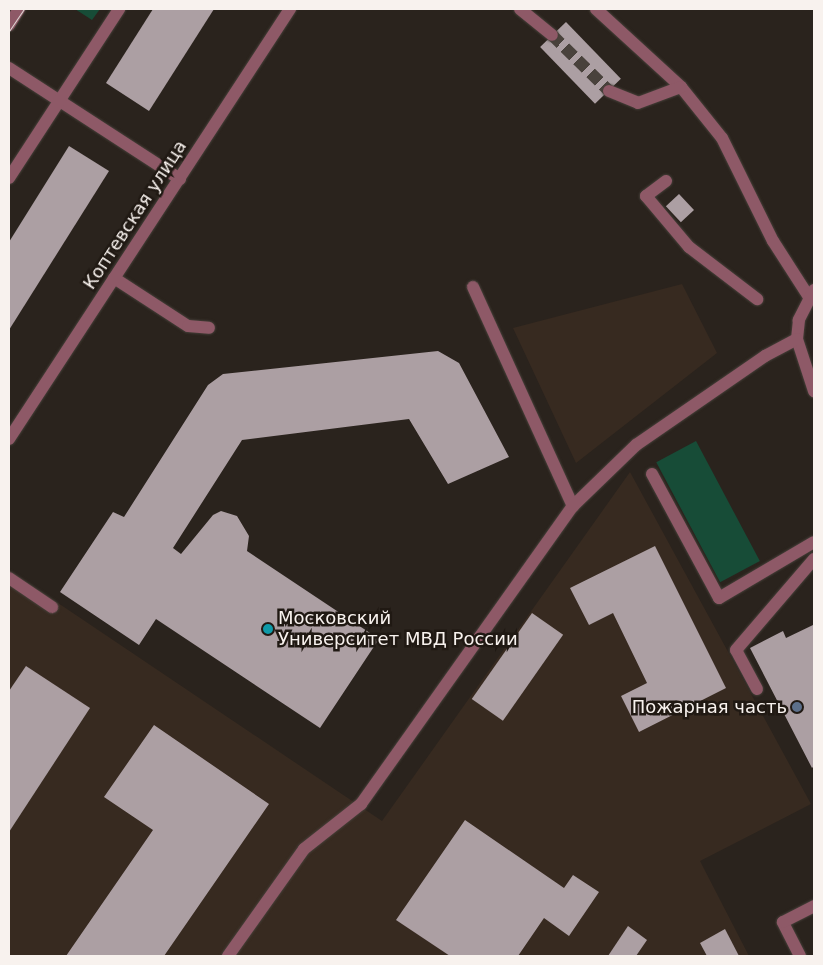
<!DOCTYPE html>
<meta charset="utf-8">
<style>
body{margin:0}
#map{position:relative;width:823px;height:965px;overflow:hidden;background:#2a231d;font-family:"DejaVu Sans",sans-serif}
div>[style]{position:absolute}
.built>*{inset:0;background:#372a20}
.green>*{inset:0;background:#174c37;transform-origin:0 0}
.building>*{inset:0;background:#ac9fa3;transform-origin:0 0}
.minor-tunnel>*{height:12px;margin-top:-6px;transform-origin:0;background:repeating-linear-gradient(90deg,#49423c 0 12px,transparent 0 18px)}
.roads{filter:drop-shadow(0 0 1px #47403a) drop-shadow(0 0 1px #47403a)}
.minor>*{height:12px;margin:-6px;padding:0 6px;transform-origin:6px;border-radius:6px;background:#8e5967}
.tram>*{height:1px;margin:-0.5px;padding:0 0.5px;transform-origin:0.5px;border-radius:0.5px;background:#e0dad6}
.dots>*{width:14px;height:14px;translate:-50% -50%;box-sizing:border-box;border:2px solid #201913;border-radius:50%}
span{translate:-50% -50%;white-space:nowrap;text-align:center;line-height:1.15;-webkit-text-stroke:5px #201913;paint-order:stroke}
.street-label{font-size:18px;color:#f8f2ee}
.poi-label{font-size:18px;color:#f8f2ee}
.left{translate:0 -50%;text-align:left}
.right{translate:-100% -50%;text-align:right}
.frame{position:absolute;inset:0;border:10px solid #f8f2ee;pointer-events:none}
</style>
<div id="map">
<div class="built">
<i style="clip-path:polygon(682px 284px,717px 353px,576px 463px,513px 328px)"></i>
<i style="clip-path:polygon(630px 472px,811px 804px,700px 861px,749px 956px,9px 956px,9px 570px,382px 821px)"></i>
</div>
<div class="green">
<i style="clip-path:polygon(75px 9px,100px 9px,92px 20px)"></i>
<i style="left:696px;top:441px;width:136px;height:45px;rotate:62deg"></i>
</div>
<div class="building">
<i style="clip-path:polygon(153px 9px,214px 9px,149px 111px,106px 83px)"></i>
<i style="left:566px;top:22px;width:79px;height:36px;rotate:46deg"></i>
<i style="clip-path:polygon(69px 146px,109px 171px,9px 330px,9px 242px)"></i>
<i style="left:679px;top:194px;width:22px;height:18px;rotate:47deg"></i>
<i style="clip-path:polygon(438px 351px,459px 363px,509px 457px,448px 484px,409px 419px,242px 440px,173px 548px,181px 554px,213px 515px,221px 511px,237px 516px,249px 536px,247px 551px,379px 639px,320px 728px,156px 619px,139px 645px,60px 592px,113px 512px,124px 517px,208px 385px,223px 374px)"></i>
<i style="clip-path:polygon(655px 546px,726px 688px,639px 732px,621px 696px,647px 683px,613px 613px,589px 625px,570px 588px)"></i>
<i style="left:532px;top:613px;width:38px;height:105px;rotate:35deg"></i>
<i style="clip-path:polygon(813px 625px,814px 766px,812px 768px,750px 648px,783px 631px,786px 638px)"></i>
<i style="clip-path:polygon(26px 666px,90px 708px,9px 832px,9px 691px)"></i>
<i style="clip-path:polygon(154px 725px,269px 804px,164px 956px,66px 956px,153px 830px,104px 797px)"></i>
<i style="clip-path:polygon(465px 820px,564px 888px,573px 875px,599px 892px,569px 936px,544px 918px,518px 956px,450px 956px,396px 920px)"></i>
<i style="clip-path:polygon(628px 926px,647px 940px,636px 956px,608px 956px)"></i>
<i style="clip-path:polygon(725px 929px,739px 956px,707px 956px,700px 943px)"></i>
</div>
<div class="minor-tunnel">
<i style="left:552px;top:35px;width:80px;rotate:44.5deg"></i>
</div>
<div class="roads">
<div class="minor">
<i style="left:520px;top:9px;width:41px;rotate:39.1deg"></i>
<i style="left:596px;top:9px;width:115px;rotate:42.5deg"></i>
<i style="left:681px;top:87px;width:65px;rotate:51.2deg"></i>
<i style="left:722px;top:138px;width:115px;rotate:63.7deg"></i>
<i style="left:773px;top:241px;width:67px;rotate:57.3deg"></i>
<i style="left:9px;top:25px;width:19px;rotate:-58deg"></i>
<i style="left:9px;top:68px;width:204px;rotate:33deg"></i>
<i style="left:609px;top:91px;width:31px;rotate:22deg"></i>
<i style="left:638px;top:103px;width:46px;rotate:-20.4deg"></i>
<i style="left:9px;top:178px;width:202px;rotate:-56.9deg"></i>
<i style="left:666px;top:181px;width:25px;rotate:143deg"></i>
<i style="left:646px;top:196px;width:67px;rotate:49.9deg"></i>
<i style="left:689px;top:247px;width:86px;rotate:37.4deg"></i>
<i style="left:114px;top:278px;width:88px;rotate:33deg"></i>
<i style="left:188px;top:326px;width:21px;rotate:5deg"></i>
<i style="left:473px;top:287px;width:241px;rotate:65.5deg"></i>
<i style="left:814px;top:290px;width:34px;rotate:117deg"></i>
<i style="left:799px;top:320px;width:19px;rotate:96deg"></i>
<i style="left:797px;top:339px;width:55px;rotate:71.9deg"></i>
<i style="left:9px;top:439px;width:514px;rotate:-56.84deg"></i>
<i style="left:652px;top:474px;width:141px;rotate:61.6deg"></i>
<i style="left:719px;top:598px;width:110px;rotate:-30.5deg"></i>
<i style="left:9px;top:578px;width:52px;rotate:34deg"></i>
<i style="left:757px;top:689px;width:44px;rotate:-118.3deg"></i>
<i style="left:736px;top:650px;width:120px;rotate:-49.4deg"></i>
<i style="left:228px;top:956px;width:131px;rotate:-54.6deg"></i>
<i style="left:304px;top:849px;width:73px;rotate:-38.3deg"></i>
<i style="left:361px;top:804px;width:366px;rotate:-54.6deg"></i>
<i style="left:573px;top:506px;width:88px;rotate:-44.1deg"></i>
<i style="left:636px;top:445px;width:157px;rotate:-34.6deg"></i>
<i style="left:765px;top:356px;width:36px;rotate:-28deg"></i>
<i style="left:800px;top:956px;width:38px;rotate:-117deg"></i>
<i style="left:783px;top:922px;width:35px;rotate:-27deg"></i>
</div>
</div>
<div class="tram">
<i style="left:9px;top:31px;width:27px;rotate:-56deg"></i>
</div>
<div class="dots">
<i style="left:268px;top:629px;background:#0f9aa8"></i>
<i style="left:797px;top:707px;background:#5c6f8a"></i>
</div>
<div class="street-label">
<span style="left:135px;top:215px;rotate:-57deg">Коптевская улица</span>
</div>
<div class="poi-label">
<span class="left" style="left:278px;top:629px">Московский<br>Университет МВД России</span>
<span class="right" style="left:787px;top:707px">Пожарная часть</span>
</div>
<div class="frame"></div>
</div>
